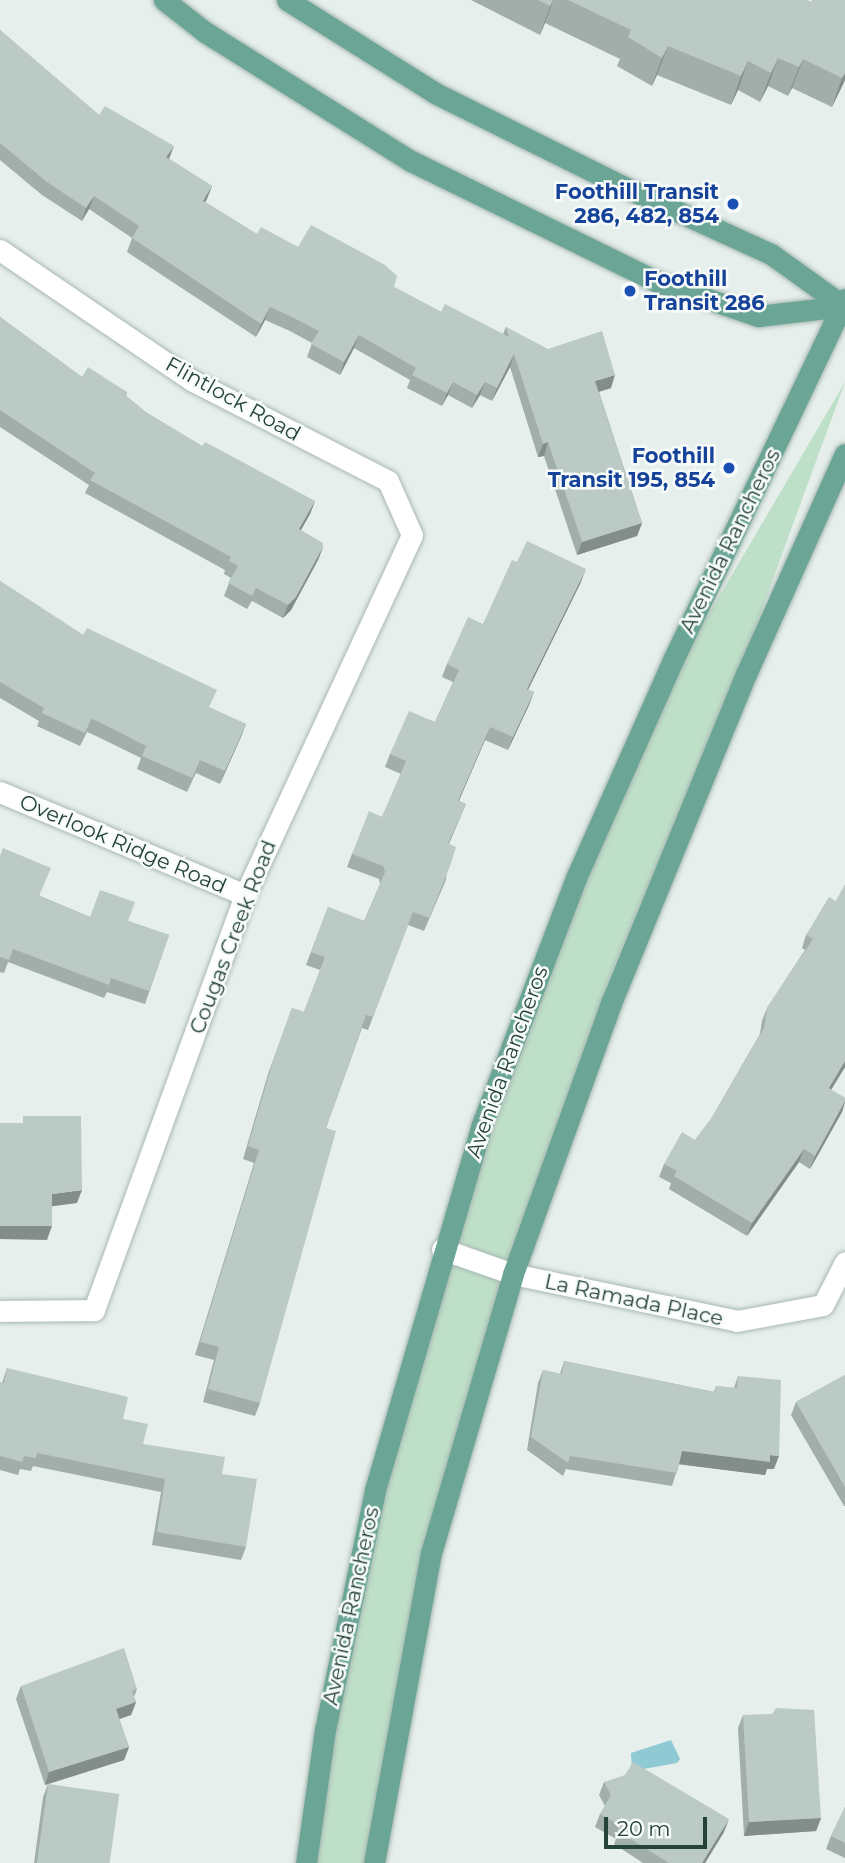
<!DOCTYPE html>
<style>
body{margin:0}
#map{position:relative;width:845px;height:1863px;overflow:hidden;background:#e6efeb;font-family:Montserrat,sans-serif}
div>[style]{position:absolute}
.green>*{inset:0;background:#bfe0c8}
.water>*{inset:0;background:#8ec9d4}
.roads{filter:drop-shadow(0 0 2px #a8b8b2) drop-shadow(0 0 2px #a8b8b2)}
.minor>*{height:21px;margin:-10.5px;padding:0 10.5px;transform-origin:10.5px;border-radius:10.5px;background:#fff}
.major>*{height:21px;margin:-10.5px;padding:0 10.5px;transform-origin:10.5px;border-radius:10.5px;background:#6aa596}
.wall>*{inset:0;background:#a1aea9}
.shaded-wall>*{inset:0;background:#838d89}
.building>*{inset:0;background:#bbcac4;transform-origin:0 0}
.dots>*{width:19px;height:19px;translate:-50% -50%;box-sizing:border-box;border:4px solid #f7fbf9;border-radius:50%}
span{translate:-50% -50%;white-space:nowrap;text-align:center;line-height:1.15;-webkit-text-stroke:5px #f7fbf9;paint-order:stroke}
.transit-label{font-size:21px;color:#164399;font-weight:700}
.right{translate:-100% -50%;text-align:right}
.left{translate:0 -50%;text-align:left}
.street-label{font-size:21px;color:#24423a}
.scale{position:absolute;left:604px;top:1817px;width:103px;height:32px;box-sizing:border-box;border:4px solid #24423a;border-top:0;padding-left:9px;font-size:21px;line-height:24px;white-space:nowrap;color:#24423a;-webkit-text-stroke:5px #f7fbf9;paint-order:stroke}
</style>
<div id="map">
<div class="green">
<i style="clip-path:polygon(845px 382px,746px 653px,610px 976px,508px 1264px,454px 1240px,579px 894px,672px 677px)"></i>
<i style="clip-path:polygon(445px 1262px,505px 1282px,368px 1863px,314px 1863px,331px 1730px,381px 1495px)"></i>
</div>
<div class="water">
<i style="clip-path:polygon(671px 1740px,680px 1759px,677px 1763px,632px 1771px,631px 1753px)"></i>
</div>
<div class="roads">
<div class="minor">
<i style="left:0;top:250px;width:233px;rotate:34.2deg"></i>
<i style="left:193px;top:381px;width:219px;rotate:27.1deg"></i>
<i style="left:388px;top:481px;width:59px;rotate:66deg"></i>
<i style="left:412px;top:535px;width:397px;rotate:114.9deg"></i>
<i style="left:245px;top:895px;width:442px;rotate:110deg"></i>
<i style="left:94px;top:1310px;width:94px;rotate:179.4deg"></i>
<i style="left:0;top:792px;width:266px;rotate:22.8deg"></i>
<i style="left:442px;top:1249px;width:75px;rotate:19.4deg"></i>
<i style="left:513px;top:1274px;width:229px;rotate:11.8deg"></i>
<i style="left:737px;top:1321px;width:87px;rotate:-10.5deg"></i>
<i style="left:823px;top:1305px;width:48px;rotate:-62.9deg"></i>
</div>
<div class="major">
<i style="left:164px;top:0;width:52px;rotate:38deg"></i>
<i style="left:205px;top:32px;width:243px;rotate:32.1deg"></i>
<i style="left:411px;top:161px;width:275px;rotate:26.1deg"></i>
<i style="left:658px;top:282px;width:106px;rotate:18.8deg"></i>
<i style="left:758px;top:316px;width:88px;rotate:-6.6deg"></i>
<i style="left:287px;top:0;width:175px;rotate:32.1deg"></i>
<i style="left:435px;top:93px;width:211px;rotate:26.4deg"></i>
<i style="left:624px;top:187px;width:162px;rotate:24.5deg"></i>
<i style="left:771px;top:254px;width:87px;rotate:35.7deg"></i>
<i style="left:306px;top:1863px;width:134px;rotate:-81.9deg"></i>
<i style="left:325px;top:1730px;width:245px;rotate:-78.2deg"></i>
<i style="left:375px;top:1490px;width:378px;rotate:-73.7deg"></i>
<i style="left:481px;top:1127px;width:267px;rotate:-69.1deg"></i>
<i style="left:576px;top:878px;width:239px;rotate:-66deg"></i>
<i style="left:673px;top:660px;width:400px;rotate:-64.5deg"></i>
<i style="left:374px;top:1863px;width:315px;rotate:-79.6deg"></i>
<i style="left:431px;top:1553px;width:291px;rotate:-73.6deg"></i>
<i style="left:513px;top:1274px;width:288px;rotate:-70.1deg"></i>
<i style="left:611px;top:1003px;width:356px;rotate:-67.7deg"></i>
<i style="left:746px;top:674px;width:241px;rotate:-65.8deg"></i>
</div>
</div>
<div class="wall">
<i style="clip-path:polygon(471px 0,807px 0,811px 2px,845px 0,845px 80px,832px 107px,792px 88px,788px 96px,768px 86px,760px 102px,738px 90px,731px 105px,657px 75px,652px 86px,617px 66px,620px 59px,545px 23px,540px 35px)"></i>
<i style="clip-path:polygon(0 30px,99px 115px,212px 186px,205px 202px,257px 234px,298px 247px,394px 287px,441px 312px,503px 334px,506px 327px,611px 388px,599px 392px,642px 523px,637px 536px,577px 555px,544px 456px,538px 457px,510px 367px,492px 401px,480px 395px,472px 408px,448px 395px,442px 406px,407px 388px,410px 380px,354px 348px,340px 375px,307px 357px,312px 343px,290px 331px,265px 320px,256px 337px,127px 252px,132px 238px,89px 209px,82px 221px,42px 195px,0 160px)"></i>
<i style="clip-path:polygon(0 317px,82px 377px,127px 392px,126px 396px,147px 413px,202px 446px,315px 501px,310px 514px,301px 530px,323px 547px,318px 560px,291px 610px,283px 618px,252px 601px,247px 609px,224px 596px,231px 578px,224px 574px,225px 570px,85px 493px,89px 485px,0 427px)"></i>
<i style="clip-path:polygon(517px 562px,581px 582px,528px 690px,534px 692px,529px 705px,508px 750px,485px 740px,459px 801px,466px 804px,449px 844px,446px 880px,424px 931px,408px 925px,368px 1030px,362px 1028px,326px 1128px,260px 1403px,255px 1416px,203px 1402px,214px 1360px,195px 1355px,254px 1163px,243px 1159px,268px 1074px,292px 1008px,304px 1012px,320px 970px,306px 965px,328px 907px,364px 921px,380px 884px,379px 879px,347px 867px,352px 854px,382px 817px,401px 774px,385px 767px,390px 754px,435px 722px,453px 682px,442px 677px,447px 664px,483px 624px)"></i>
<i style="clip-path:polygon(0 581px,83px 635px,210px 708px,246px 724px,220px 784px,196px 773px,187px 792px,137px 769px,141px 758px,94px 735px,87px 732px,80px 746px,37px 726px,39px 721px,0 698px)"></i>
<i style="clip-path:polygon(0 856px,40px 896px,90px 917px,128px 921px,169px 935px,145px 1004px,107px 992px,104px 998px,8px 962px,4px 973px,0 972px)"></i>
<i style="clip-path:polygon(845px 885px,845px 1067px,831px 1090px,845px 1098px,845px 1103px,842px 1112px,810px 1169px,799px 1162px,747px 1236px,669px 1189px,671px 1183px,659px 1177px,664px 1164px,695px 1140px,711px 1119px,760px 1034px,762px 1021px,767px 1008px,805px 950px,802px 948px,806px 935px,836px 901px)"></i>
<i style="clip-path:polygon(564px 1361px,714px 1392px,716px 1386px,734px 1388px,738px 1376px,774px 1469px,767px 1469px,765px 1475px,679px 1464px,672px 1486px,566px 1469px,563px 1476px,527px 1450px,538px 1383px,543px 1370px,560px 1374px)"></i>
<i style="clip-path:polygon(7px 1368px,123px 1419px,143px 1444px,222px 1474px,246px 1547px,241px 1560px,152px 1545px,161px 1492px,33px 1466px,31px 1471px,20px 1469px,18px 1475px,0 1470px,0 1382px,2px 1383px)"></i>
<i style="clip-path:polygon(845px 1375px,845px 1506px,844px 1506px,791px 1415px,796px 1402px)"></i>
<i style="clip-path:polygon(21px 1686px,137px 1689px,134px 1697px,136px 1702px,131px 1715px,119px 1719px,129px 1747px,124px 1760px,45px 1785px,16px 1699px)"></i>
<i style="clip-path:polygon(743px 1715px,821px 1818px,816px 1831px,744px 1836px,738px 1728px)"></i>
<i style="clip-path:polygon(604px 1782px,724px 1832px,705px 1863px,643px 1863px,614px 1844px,616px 1839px,595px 1827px,600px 1814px,605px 1806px,599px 1795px)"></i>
<i style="clip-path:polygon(48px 1784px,109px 1863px,34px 1863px,43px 1797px)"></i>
<i style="clip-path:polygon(845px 1807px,845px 1858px,826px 1849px,831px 1836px)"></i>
</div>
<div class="shaded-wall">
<i style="clip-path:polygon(553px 0,545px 23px,540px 35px,550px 6px)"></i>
<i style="clip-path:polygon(668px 46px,657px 75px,652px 86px,662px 58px)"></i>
<i style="clip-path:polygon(778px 58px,768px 86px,760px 102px,771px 73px)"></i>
<i style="clip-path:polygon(803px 59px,792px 88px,788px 96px,799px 67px)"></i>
<i style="clip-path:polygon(748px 61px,738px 90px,731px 105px,741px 76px)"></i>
<i style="clip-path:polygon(845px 73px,845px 80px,832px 107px,842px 78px)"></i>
<i style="clip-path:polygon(174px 146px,169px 159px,166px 157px)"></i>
<i style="clip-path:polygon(212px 186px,207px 199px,198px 214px,203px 201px)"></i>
<i style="clip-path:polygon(94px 196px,89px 209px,82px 221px,86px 208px)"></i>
<i style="clip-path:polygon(270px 307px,265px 320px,256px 337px,261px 324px)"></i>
<i style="clip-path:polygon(359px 335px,354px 348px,340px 375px,344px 362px)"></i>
<i style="clip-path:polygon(514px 354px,510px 367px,492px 401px,497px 388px)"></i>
<i style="clip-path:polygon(615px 375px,611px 388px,591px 394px,595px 381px)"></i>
<i style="clip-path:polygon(453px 382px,448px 395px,442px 406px,447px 393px)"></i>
<i style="clip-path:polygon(485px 382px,480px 395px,472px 408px,477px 395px)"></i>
<i style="clip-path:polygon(548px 442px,544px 456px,538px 457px,543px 444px)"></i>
<i style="clip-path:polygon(315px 501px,310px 514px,294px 542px,299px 529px)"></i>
<i style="clip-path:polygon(642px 523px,637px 536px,577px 555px,582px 542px)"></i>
<i style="clip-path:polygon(323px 547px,318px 560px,291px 610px,283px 618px,288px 605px)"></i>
<i style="clip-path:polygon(586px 569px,581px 582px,522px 702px,527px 689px)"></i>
<i style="clip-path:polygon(534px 692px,529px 705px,508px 750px,513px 737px)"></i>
<i style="clip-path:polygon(246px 724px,241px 737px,220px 784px,225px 771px)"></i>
<i style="clip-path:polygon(490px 727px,485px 740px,453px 814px,458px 801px)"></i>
<i style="clip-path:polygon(845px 1061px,845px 1067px,824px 1101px,829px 1088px)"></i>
<i style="clip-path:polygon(845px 1101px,842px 1112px,810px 1169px,815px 1156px)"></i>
<i style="clip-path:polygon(804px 1149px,799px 1162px,747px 1236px,752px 1223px)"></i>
<i style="clip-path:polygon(82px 1190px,77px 1203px,47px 1207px,52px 1194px)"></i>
<i style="clip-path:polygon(0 1226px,52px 1226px,47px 1240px,0 1239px)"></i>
<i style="clip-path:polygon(682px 1451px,770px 1455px,779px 1456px,774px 1469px,767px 1469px,765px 1475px,677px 1464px)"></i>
<i style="clip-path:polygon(136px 1702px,131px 1715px,111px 1722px,116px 1709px)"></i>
<i style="clip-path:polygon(129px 1747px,124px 1760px,45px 1785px,49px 1772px)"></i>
<i style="clip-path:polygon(821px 1818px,816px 1831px,744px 1836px,749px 1822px)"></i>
<i style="clip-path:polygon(729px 1819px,724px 1832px,705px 1863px,702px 1863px)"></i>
</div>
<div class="building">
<i style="clip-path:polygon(538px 0,553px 0,550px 6px)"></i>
<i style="clip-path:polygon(568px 0,807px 0,811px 2px,812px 0,845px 0,845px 73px,842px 78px,803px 59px,799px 67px,778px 58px,771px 73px,748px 61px,741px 76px,668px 46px,662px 58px,628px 37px,631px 30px)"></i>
<i style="clip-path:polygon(0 30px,99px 115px,105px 106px,174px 146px,166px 157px,212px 186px,203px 201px,257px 234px,261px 227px,298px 247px,311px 225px,385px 265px,397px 276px,394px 287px,441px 312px,445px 304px,509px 337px,506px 327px,548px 349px,602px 331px,615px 375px,595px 381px,642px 523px,582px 542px,548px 442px,543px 444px,514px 354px,497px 388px,485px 382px,477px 395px,453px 382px,447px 393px,412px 375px,416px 368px,359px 335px,344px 362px,311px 344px,319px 331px,294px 318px,270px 307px,261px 324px,132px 238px,139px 226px,94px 196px,86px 208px,47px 182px,0 143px)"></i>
<i style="clip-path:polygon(0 317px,82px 377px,88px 367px,127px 392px,125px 395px,147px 413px,202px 446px,205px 442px,315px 501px,299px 529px,323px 543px,323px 547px,296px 597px,288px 605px,256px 588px,252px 596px,228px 583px,238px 566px,229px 561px,231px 557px,90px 480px,95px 473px,0 410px)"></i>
<i style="clip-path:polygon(527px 541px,586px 569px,527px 689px,534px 692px,513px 737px,490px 727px,458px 801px,466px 804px,448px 843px,456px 847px,450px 866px,429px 918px,413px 912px,373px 1017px,366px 1015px,326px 1128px,336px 1131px,260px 1403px,208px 1389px,219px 1347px,200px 1342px,259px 1150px,248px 1146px,273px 1061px,292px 1008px,304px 1012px,325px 957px,311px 952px,328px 907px,364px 921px,385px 872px,383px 866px,352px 854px,369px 811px,382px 817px,406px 761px,390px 754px,409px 711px,435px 722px,459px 670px,447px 664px,468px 617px,483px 624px,512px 560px,517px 562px)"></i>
<i style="clip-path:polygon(0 581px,83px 635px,87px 628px,217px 690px,209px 707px,246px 724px,225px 771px,200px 760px,192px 778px,142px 756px,146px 746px,99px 722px,91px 719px,85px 733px,42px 713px,44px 708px,0 682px)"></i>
<i style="clip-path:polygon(3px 848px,51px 868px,39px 896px,90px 917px,100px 890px,135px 902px,128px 921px,169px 935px,149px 991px,111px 978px,109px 985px,13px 949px,9px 960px,0 957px,0 856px)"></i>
<i style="clip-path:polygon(845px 885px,845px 1061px,829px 1088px,845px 1098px,845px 1101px,815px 1156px,804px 1149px,752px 1223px,674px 1176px,677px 1171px,664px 1164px,682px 1132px,695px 1140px,711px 1119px,764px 1028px,767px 1008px,813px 939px,806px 935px,829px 897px,836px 901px)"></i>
<i style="clip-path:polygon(23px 1116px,81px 1116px,82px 1190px,52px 1194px,52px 1226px,0 1226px,0 1123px,23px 1123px)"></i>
<i style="clip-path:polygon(564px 1361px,715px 1392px,716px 1386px,737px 1388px,738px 1376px,781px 1380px,779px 1456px,770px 1455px,770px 1462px,682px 1451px,677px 1473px,570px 1456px,568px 1463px,531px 1437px,543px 1370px,562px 1374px)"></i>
<i style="clip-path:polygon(7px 1368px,128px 1397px,123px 1419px,148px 1424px,143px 1444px,225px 1457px,222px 1474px,257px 1479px,246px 1547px,157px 1532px,165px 1479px,37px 1453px,36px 1458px,24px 1456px,22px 1462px,0 1456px,0 1382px,4px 1383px)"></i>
<i style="clip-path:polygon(845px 1375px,845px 1487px,796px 1402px)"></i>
<i style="clip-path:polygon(124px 1648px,137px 1689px,132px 1691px,136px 1702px,116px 1709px,129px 1747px,49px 1772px,21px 1686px)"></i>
<i style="clip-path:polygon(776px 1708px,814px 1710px,821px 1818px,749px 1822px,743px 1715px,772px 1714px)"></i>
<i style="clip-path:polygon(633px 1762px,729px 1819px,702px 1863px,669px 1863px,618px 1831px,621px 1826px,600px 1814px,611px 1795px,604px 1782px,625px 1775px)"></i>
<i style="left:48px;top:1784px;width:72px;height:80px;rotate:8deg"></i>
<i style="clip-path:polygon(845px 1807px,845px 1843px,831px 1836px)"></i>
</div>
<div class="dots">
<i style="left:733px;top:204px;background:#1a4fb4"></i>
<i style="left:630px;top:291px;background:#1a4fb4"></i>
<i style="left:729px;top:468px;background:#1a4fb4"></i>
</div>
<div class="transit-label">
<span class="right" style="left:719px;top:204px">Foothill Transit<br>286, 482, 854</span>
<span class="left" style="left:644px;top:291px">Foothill<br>Transit 286</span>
<span class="right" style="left:715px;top:468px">Foothill<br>Transit 195, 854</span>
</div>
<div class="street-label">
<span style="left:233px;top:399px;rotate:29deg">Flintlock Road</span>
<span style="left:730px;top:541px;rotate:-64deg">Avenida Rancheros</span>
<span style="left:123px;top:844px;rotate:23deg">Overlook Ridge Road</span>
<span style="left:233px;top:937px;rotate:-69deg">Cougas Creek Road</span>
<span style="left:507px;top:1062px;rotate:-70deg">Avenida Rancheros</span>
<span style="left:634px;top:1300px;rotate:12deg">La Ramada Place</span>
<span style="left:351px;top:1606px;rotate:-78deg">Avenida Rancheros</span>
</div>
<div class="scale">20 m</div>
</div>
